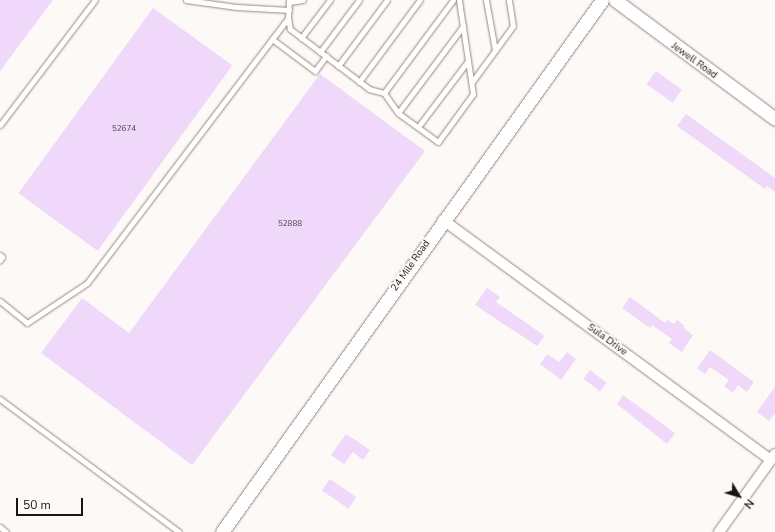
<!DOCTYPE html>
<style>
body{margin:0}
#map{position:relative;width:775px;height:532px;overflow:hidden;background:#fdf9f7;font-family:"Nunito Sans",sans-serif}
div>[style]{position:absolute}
.building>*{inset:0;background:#efd8f9;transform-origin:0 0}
.roads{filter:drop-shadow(0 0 1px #98867e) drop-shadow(0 0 1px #98867e)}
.service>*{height:5px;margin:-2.5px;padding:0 2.5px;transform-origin:2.5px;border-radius:2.5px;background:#fff}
.minor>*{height:10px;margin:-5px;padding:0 5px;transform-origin:5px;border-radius:5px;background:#fff}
.tertiary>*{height:13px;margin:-6.5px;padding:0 6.5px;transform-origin:6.5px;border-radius:6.5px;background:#fff}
span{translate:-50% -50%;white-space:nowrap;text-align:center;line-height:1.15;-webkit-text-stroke:4px #fdf9f7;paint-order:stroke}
.number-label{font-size:8px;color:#50454b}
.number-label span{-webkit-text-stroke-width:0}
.street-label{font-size:10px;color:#1b1411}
.north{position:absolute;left:719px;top:476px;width:40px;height:40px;-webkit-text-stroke:3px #fdf9f7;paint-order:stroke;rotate:128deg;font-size:11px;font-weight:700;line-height:16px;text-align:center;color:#1b1411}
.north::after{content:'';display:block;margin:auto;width:14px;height:18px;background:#1b1411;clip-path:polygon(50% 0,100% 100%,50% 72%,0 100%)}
.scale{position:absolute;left:16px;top:498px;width:67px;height:18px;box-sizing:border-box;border:2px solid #1b1411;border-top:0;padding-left:5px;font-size:12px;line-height:14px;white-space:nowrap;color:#1b1411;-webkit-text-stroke:3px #fdf9f7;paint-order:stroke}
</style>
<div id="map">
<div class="building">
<i style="clip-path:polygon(0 0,53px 0,0 71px)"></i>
<i style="left:153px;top:8px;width:98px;height:229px;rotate:36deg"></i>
<i style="left:656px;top:71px;width:32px;height:16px;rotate:36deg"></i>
<i style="clip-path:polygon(320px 74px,425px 151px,192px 465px,41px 353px,82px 298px,129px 333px)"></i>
<i style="clip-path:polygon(686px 114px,775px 178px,775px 192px,767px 186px,765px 189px,677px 126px)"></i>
<i style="clip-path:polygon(487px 288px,500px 297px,496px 302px,545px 336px,537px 346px,475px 305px)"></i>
<i style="clip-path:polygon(630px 297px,665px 323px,667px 320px,674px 324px,677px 320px,685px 326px,683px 328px,693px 335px,682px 352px,669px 343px,672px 339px,652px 325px,650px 328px,622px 308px)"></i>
<i style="clip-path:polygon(710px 350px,754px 382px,747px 392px,738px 385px,733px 393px,724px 386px,729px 380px,710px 367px,705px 374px,697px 368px)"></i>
<i style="clip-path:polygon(567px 352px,576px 359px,561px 380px,540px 364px,547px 354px,559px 362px)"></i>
<i style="left:590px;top:370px;width:21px;height:11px;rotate:37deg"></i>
<i style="clip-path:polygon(775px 387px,775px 413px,769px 421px,757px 412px)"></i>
<i style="clip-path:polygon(623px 395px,675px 433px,667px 444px,617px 404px)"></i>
<i style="clip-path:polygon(346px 434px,370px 450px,363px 460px,353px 452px,344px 464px,331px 455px)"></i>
<i style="left:330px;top:479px;width:32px;height:14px;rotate:35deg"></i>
</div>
<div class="roads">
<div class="service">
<i style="left:186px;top:0;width:51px;rotate:7.8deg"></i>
<i style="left:237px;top:7px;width:52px;rotate:3.3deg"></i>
<i style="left:486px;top:0;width:51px;rotate:79.8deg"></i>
<i style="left:289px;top:2px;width:14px;rotate:-8deg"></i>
<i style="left:288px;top:18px;width:11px;rotate:80deg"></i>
<i style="left:290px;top:29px;width:99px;rotate:37.2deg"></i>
<i style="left:369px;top:89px;width:16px;rotate:15deg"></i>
<i style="left:384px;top:93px;width:24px;rotate:55deg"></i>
<i style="left:398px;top:113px;width:49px;rotate:35.9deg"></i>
<i style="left:438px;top:142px;width:59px;rotate:-53.9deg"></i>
<i style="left:473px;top:94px;width:95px;rotate:-98.5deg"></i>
<i style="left:301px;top:38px;width:48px;rotate:-52.7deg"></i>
<i style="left:272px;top:39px;width:54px;rotate:36.7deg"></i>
<i style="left:315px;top:71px;width:19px;rotate:-54deg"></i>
<i style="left:320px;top:52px;width:65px;rotate:-53.1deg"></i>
<i style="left:338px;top:66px;width:82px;rotate:-53.4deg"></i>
<i style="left:359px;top:82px;width:102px;rotate:-53.4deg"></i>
<i style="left:472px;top:82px;width:69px;rotate:-53.8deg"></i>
<i style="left:513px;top:26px;width:26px;rotate:-99deg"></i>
<i style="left:384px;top:93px;width:116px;rotate:-53.4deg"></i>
<i style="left:398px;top:113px;width:109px;rotate:-53.2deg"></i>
<i style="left:0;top:125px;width:157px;rotate:-52.8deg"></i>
<i style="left:418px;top:127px;width:83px;rotate:-52.9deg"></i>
<i style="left:0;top:255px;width:3px;rotate:45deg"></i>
<i style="left:2px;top:257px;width:4px;rotate:124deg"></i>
<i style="left:0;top:301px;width:35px;rotate:39deg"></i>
<i style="left:27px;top:323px;width:72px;rotate:-33.7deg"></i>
<i style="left:87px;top:283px;width:333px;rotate:-52.8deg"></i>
<i style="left:288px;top:18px;width:18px;rotate:-87deg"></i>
<i style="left:0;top:399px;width:223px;rotate:36.6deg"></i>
<i style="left:0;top:527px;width:8px;rotate:40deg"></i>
</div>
<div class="minor">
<i style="left:443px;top:220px;width:406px;rotate:36.2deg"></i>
<i style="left:719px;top:532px;width:96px;rotate:-54.3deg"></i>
</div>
<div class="tertiary">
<i style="left:615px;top:0;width:199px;rotate:36.6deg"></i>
<i style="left:222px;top:532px;width:654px;rotate:-54.46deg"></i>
</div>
</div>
<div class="number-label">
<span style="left:124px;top:129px">52674</span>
<span style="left:290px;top:224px">52888</span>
</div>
<div class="street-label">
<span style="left:694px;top:61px;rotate:36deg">Jewell Road</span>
<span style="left:411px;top:266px;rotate:-55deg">24 Mile Road</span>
<span style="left:607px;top:340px;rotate:36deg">Sula Drive</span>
</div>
<div class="north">N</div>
<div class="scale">50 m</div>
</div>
